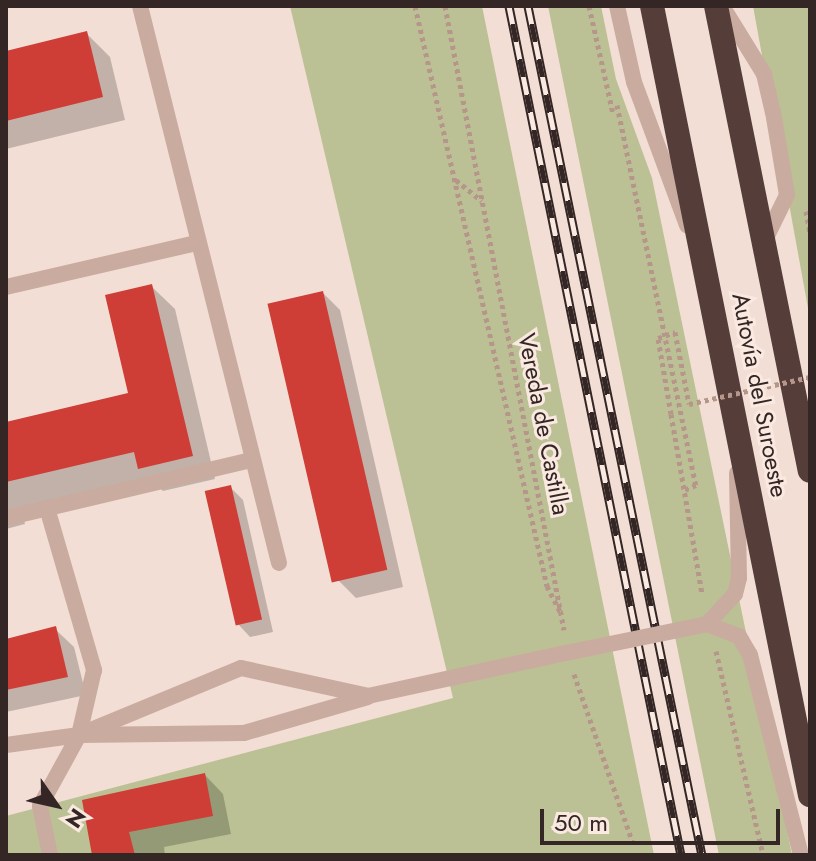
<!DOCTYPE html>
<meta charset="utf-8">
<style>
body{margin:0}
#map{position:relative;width:816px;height:861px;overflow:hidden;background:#f2ded4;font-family:Jost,sans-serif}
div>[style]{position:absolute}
.green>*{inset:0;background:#bbc194}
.shadow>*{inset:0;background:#0003}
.building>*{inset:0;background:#ce3d36;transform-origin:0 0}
.path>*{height:5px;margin-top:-2.5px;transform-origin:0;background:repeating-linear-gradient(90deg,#b6958a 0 4px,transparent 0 8px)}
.lane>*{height:16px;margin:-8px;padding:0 8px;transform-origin:8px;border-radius:8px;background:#caaba0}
.highway>*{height:24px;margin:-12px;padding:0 12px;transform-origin:12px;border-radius:12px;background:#553d3a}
.rail>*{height:9px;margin-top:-4.5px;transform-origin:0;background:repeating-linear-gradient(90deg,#fae9e0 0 18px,#332624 0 36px);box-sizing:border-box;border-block:2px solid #332624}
.path-bridge>*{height:5px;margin-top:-2.5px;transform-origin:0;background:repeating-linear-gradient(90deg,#b6958a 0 4px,transparent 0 8px)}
.lane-bridge>*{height:16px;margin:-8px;padding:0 8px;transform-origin:8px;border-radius:8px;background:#caaba0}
span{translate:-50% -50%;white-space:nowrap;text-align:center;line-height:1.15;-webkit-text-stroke:6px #fae9e0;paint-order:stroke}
.street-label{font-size:24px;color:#332624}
.frame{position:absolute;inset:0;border:8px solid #332624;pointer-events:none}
.north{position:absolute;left:16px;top:765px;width:80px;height:80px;-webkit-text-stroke:6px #fae9e0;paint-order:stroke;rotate:124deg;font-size:22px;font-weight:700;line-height:32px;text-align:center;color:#332624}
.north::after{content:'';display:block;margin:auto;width:28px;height:36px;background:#332624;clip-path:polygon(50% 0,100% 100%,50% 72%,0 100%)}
.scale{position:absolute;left:540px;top:809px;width:240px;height:36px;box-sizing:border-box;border:4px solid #332624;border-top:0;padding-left:10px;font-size:24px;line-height:28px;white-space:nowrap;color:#332624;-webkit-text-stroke:6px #fae9e0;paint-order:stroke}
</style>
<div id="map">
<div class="green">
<i style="clip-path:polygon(290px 6px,482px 6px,654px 855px,6px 855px,6px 816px,453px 698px)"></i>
<i style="clip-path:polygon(548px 6px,601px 6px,616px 79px,652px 178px,792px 855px,719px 855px)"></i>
<i style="clip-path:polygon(753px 6px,810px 6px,810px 319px)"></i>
</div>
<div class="shadow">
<i style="clip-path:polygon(87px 34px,110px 57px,125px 120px,6px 149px,6px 53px)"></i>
<i style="clip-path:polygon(151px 286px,175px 309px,215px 479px,163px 491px,149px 477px,21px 507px,25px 524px,6px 529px,6px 424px,131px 394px)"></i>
<i style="clip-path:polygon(323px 293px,340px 310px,403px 587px,356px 598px,339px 581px)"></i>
<i style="clip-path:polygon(230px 487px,243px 500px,273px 632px,250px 637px,238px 624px)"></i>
<i style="clip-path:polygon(55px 629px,74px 647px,86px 695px,6px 712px,6px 641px)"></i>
<i style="clip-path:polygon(205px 775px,223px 794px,231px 834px,164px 847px,165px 855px,94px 855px)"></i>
</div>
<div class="building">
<i style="clip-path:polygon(87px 31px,103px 97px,6px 121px,6px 51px)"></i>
<i style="clip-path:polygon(152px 284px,193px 456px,138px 469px,134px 452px,6px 482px,6px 422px,128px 393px,105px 295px)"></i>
<i style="left:323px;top:291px;width:286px;height:57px;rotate:77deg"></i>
<i style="left:231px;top:485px;width:138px;height:27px;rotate:77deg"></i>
<i style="clip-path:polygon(56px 626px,68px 677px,6px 690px,6px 639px)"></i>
<i style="clip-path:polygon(205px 773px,213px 816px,129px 832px,135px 855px,92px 855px,82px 800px)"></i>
</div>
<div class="path">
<i style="left:415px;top:6px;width:595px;rotate:77.18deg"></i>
<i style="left:547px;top:586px;width:30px;rotate:63deg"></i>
<i style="left:445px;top:6px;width:635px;rotate:79.2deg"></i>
<i style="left:589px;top:6px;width:110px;rotate:77.4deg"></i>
<i style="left:617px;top:105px;width:388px;rotate:78.3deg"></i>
<i style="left:696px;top:485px;width:13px;rotate:157deg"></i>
<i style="left:456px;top:180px;width:33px;rotate:39deg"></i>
<i style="left:806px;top:211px;width:22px;rotate:80deg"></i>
<i style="left:671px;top:414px;width:183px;rotate:80.2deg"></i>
<i style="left:716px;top:651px;width:209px;rotate:77deg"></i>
<i style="left:574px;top:674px;width:177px;rotate:70.8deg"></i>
</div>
<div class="lane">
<i style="left:140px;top:6px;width:574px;rotate:75.99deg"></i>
<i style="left:617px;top:6px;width:78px;rotate:77.4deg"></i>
<i style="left:634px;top:82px;width:153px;rotate:69.7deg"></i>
<i style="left:722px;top:6px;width:80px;rotate:58.3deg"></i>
<i style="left:764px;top:74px;width:39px;rotate:77deg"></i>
<i style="left:773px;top:112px;width:84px;rotate:80.4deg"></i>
<i style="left:787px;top:195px;width:55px;rotate:116.1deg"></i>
<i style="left:6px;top:287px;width:196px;rotate:-13deg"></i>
<i style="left:47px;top:508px;width:169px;rotate:73.8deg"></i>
<i style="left:94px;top:670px;width:67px;rotate:103deg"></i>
<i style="left:6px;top:518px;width:253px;rotate:-13.3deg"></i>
<i style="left:707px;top:624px;width:34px;rotate:21deg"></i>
<i style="left:739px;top:636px;width:22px;rotate:60deg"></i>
<i style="left:750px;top:655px;width:206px;rotate:75.7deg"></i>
<i style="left:707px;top:624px;width:41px;rotate:-47deg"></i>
<i style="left:735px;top:594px;width:16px;rotate:-76deg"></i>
<i style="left:739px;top:578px;width:105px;rotate:-91.1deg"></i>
<i style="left:6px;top:745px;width:74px;rotate:-7.8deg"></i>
<i style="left:79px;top:735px;width:175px;rotate:-22.5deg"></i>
<i style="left:241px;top:668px;width:130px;rotate:12.4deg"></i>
<i style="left:368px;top:696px;width:203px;rotate:-12.3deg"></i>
<i style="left:50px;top:855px;width:50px;rotate:-101.5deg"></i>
<i style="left:40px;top:806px;width:81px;rotate:-61.2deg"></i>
<i style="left:79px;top:735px;width:165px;rotate:-0.7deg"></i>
<i style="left:244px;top:733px;width:129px;rotate:-16.2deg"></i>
</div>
<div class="highway">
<i style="left:652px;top:6px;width:805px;rotate:78.68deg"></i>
<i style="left:716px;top:6px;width:474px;rotate:78.6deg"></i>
</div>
<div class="rail">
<i style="left:509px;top:6px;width:866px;rotate:78.55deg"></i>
<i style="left:528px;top:6px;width:867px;rotate:78.42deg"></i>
</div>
<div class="path-bridge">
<i style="left:671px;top:414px;width:77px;rotate:-99.7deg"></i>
<i style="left:658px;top:338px;width:18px;rotate:-19deg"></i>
<i style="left:675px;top:332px;width:73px;rotate:79deg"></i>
<i style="left:689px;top:404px;width:124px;rotate:-12.6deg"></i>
</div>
<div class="lane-bridge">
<i style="left:566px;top:653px;width:144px;rotate:-11.6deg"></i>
</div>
<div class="street-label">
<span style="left:760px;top:395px;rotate:79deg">Autovía del Suroeste</span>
<span style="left:544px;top:424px;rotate:79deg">Vereda de Castilla</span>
</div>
<div class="frame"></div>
<div class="north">N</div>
<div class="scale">50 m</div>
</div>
